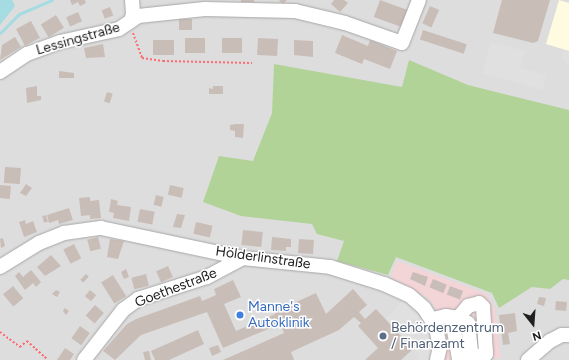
<!DOCTYPE html>
<meta charset="utf-8">
<style>
body{margin:0}
#map{position:relative;width:569px;height:360px;overflow:hidden;background:#f1ece6;font-family:Figtree,sans-serif}
div>[style]{position:absolute}
.residential>*{inset:0;background:#dedddd;transform-origin:0 0}
.commercial>*{inset:0;background:#f3d4d7}
.education>*{inset:0;background:#fffbe1}
.forest>*{inset:0;background:#b2d398}
.parking>*{inset:0;background:#e0e0e0}
.water>*{inset:0;background:#a4dce1}
.stream>*{height:3px;margin:-1.5px;padding:0 1.5px;transform-origin:1.5px;border-radius:1.5px;background:#a4dce1}
.building>*{inset:0;background:#c9bdb8;transform-origin:0 0}
.path>*{height:2px;margin-top:-1px;transform-origin:0;background:repeating-linear-gradient(90deg,#ff6970 0 2px,transparent 0 4px)}
.roads{filter:drop-shadow(0 0 1px #a7a7a7) drop-shadow(0 0 1px #a7a7a7)}
.minor>*{height:14px;margin:-7px;padding:0 7px;transform-origin:7px;border-radius:7px;background:#fff}
.dots>*{width:11px;height:11px;translate:-50% -50%;box-sizing:border-box;border:2px solid #fff;border-radius:50%}
span{translate:-50% -50%;white-space:nowrap;text-align:center;line-height:1.15;-webkit-text-stroke:3px #fff;paint-order:stroke}
.street-label{font-size:14px;color:#202020}
.shop-label{font-size:14px;color:#366cbe}
.left{translate:0 -50%;text-align:left}
.service-label{font-size:14px;color:#4e5e75}
.north{position:absolute;left:513px;top:304px;width:40px;height:40px;-webkit-text-stroke:3px #fff;paint-order:stroke;rotate:163deg;font-size:11px;font-weight:700;line-height:16px;text-align:center;color:#202020}
.north::after{content:'';display:block;margin:auto;width:14px;height:18px;background:#202020;clip-path:polygon(50% 0,100% 100%,50% 72%,0 100%)}
</style>
<div id="map">
<div class="residential">
<i style="left:0;top:0;width:569px;height:360px"></i>
</div>
<div class="commercial">
<i style="clip-path:polygon(397px 261px,487px 294px,495px 309px,501px 358px,445px 360px,446px 353px,441px 316px,428px 298px,391px 277px)"></i>
</div>
<div class="education">
<i style="clip-path:polygon(559px 0,569px 3px,569px 51px,546px 44px)"></i>
</div>
<div class="forest">
<i style="clip-path:polygon(409px 60px,468px 85px,569px 110px,569px 280px,563px 279px,550px 289px,532px 287px,499px 308px,492px 293px,396px 257px,388px 275px,337px 261px,344px 241px,317px 234px,312px 224px,241px 216px,203px 202px,219px 156px,253px 161px,272px 113px,274px 64px,402px 87px)"></i>
</div>
<div class="parking">
<i style="clip-path:polygon(491px 42px,525px 51px,520px 68px,547px 75px,542px 90px,482px 73px)"></i>
<i style="clip-path:polygon(563px 51px,569px 53px,569px 66px,562px 56px)"></i>
<i style="clip-path:polygon(404px 300px,427px 324px,431px 335px,432px 360px,418px 360px,416px 350px,386px 318px)"></i>
</div>
<div class="water">
<i style="clip-path:polygon(0 0,12px 0,15px 6px,0 25px)"></i>
</div>
<div class="stream">
<i style="left:0;top:33px;width:27px;rotate:-45deg"></i>
<i style="left:19px;top:14px;width:36px;rotate:-23deg"></i>
</div>
<div class="building">
<i style="clip-path:polygon(70px 0,85px 0,86px 3px,80px 6px,78px 2px,72px 5px)"></i>
<i style="left:241px;top:0;width:13px;height:2px"></i>
<i style="clip-path:polygon(279px 0,287px 0,283px 4px)"></i>
<i style="clip-path:polygon(334px 0,344px 0,348px 3px,340px 12px,331px 4px)"></i>
<i style="left:380px;top:0;width:30px;height:18px;rotate:20deg"></i>
<i style="clip-path:polygon(502px 0,550px 0,538px 41px,533px 43px,493px 33px)"></i>
<i style="left:430px;top:6px;width:10px;height:19px;rotate:24deg"></i>
<i style="left:110px;top:7px;width:9px;height:9px;rotate:69deg"></i>
<i style="left:78px;top:12px;width:10px;height:13px;rotate:66deg"></i>
<i style="left:56px;top:15px;width:15px;height:18px;rotate:58deg"></i>
<i style="left:179px;top:19px;width:13px;height:11px"></i>
<i style="left:31px;top:21px;width:19px;height:17px;rotate:62deg"></i>
<i style="left:423px;top:30px;width:46px;height:10px;rotate:18deg"></i>
<i style="clip-path:polygon(342px 35px,368px 46px,370px 40px,397px 51px,390px 69px,364px 59px,362px 64px,335px 53px)"></i>
<i style="clip-path:polygon(15px 37px,21px 47px,0 60px,2px 45px)"></i>
<i style="left:205px;top:38px;width:15px;height:20px;rotate:90deg"></i>
<i style="left:222px;top:38px;width:20px;height:15px"></i>
<i style="left:258px;top:38px;width:20px;height:17px;rotate:3deg"></i>
<i style="left:153px;top:40px;width:21px;height:15px"></i>
<i style="clip-path:polygon(294px 40px,313px 41px,313px 57px,294px 55px)"></i>
<i style="clip-path:polygon(103px 44px,105px 57px,86px 58px,84px 48px)"></i>
<i style="clip-path:polygon(59px 71px,74px 73px,74px 78px,59px 78px)"></i>
<i style="clip-path:polygon(37px 86px,37px 96px,41px 96px,41px 100px,27px 103px,26px 88px)"></i>
<i style="clip-path:polygon(213px 86px,223px 86px,223px 94px,209px 94px,209px 88px,213px 89px)"></i>
<i style="left:107px;top:92px;width:6px;height:10px;rotate:18deg"></i>
<i style="clip-path:polygon(236px 124px,244px 124px,243px 138px,235px 137px,235px 131px,230px 130px,230px 125px)"></i>
<i style="left:5px;top:167px;width:16px;height:16px;rotate:4deg"></i>
<i style="clip-path:polygon(26px 184px,32px 188px,26px 196px,20px 193px)"></i>
<i style="left:0;top:185px;width:11px;height:13px;rotate:5deg"></i>
<i style="left:170px;top:185px;width:14px;height:10px;rotate:12deg"></i>
<i style="left:156px;top:195px;width:8px;height:10px;rotate:14deg"></i>
<i style="clip-path:polygon(90px 197px,90px 201px,99px 200px,101px 218px,90px 219px,90px 215px,81px 216px,79px 198px)"></i>
<i style="clip-path:polygon(111px 199px,118px 201px,117px 205px,131px 207px,129px 221px,113px 218px,114px 213px,109px 212px)"></i>
<i style="clip-path:polygon(69px 208px,73px 220px,59px 224px,58px 220px,49px 223px,47px 215px)"></i>
<i style="left:140px;top:209px;width:15px;height:13px;rotate:11deg"></i>
<i style="clip-path:polygon(177px 214px,185px 215px,181px 228px,173px 227px)"></i>
<i style="left:46px;top:215px;width:7px;height:4px;rotate:74deg"></i>
<i style="clip-path:polygon(25px 220px,26px 224px,33px 221px,37px 232px,24px 237px,19px 222px)"></i>
<i style="left:196px;top:222px;width:17px;height:12px;rotate:13deg"></i>
<i style="left:243px;top:230px;width:20px;height:15px;rotate:6deg"></i>
<i style="left:98px;top:237px;width:12px;height:11px;rotate:76deg"></i>
<i style="clip-path:polygon(272px 237px,291px 239px,291px 247px,286px 247px,286px 251px,271px 250px)"></i>
<i style="clip-path:polygon(3px 238px,5px 246px,1px 248px,0 239px)"></i>
<i style="clip-path:polygon(110px 239px,124px 241px,118px 259px,107px 257px)"></i>
<i style="left:299px;top:239px;width:15px;height:14px;rotate:4deg"></i>
<i style="left:74px;top:244px;width:16px;height:12px;rotate:63deg"></i>
<i style="clip-path:polygon(51px 255px,61px 266px,45px 276px,37px 267px)"></i>
<i style="left:168px;top:266px;width:12px;height:13px;rotate:66deg"></i>
<i style="clip-path:polygon(126px 269px,129px 277px,124px 279px,121px 272px)"></i>
<i style="clip-path:polygon(31px 270px,41px 282px,36px 287px,33px 283px,25px 290px,15px 276px,19px 272px,23px 277px)"></i>
<i style="clip-path:polygon(413px 272px,428px 277px,425px 286px,410px 279px)"></i>
<i style="left:86px;top:274px;width:4px;height:8px;rotate:45deg"></i>
<i style="left:146px;top:274px;width:12px;height:15px;rotate:76deg"></i>
<i style="left:113px;top:275px;width:25px;height:14px;rotate:58deg"></i>
<i style="left:433px;top:279px;width:15px;height:9px;rotate:23deg"></i>
<i style="clip-path:polygon(233px 280px,241px 297px,224px 304px,236px 331px,275px 314px,274px 312px,316px 293px,326px 314px,353px 289px,367px 305px,359px 312px,365px 319px,376px 309px,413px 349px,401px 360px,365px 360px,378px 348px,358px 326px,361px 323px,354px 317px,339px 330px,291px 352px,294px 360px,223px 360px,284px 333px,280px 324px,223px 348px,207px 312px,141px 335px,115px 360px,103px 351px,127px 324px,136px 319px,200px 296px,202px 301px,216px 295px,214px 289px)"></i>
<i style="left:13px;top:286px;width:16px;height:13px;rotate:50deg"></i>
<i style="left:450px;top:286px;width:14px;height:9px;rotate:21deg"></i>
<i style="clip-path:polygon(56px 290px,60px 292px,57px 297px,52px 294px)"></i>
<i style="left:90px;top:290px;width:8px;height:8px;rotate:40deg"></i>
<i style="clip-path:polygon(539px 297px,546px 298px,544px 306px,537px 304px)"></i>
<i style="left:556px;top:301px;width:11px;height:9px;rotate:5deg"></i>
<i style="left:95px;top:305px;width:12px;height:14px;rotate:42deg"></i>
<i style="clip-path:polygon(65px 308px,69px 311px,66px 315px,63px 311px)"></i>
<i style="clip-path:polygon(515px 313px,517px 331px,508px 333px,510px 344px,503px 345px,499px 315px)"></i>
<i style="left:80px;top:326px;width:12px;height:15px;rotate:35deg"></i>
<i style="clip-path:polygon(198px 330px,204px 344px,169px 360px,155px 360px,151px 351px)"></i>
<i style="clip-path:polygon(218px 345px,221px 352px,212px 356px,209px 348px)"></i>
<i style="clip-path:polygon(65px 348px,74px 354px,70px 360px,57px 360px)"></i>
<i style="clip-path:polygon(149px 351px,151px 360px,145px 360px,143px 352px)"></i>
</div>
<div class="path">
<i style="left:133px;top:33px;width:27px;rotate:70deg"></i>
<i style="left:142px;top:58px;width:21px;rotate:8deg"></i>
<i style="left:163px;top:61px;width:89px;rotate:1.3deg"></i>
<i style="left:0;top:332px;width:25px;rotate:37deg"></i>
<i style="left:20px;top:347px;width:9px;rotate:-41deg"></i>
<i style="left:27px;top:341px;width:28px;rotate:42deg"></i>
</div>
<div class="roads">
<div class="minor">
<i style="left:131px;top:21px;width:7px;rotate:-74deg"></i>
<i style="left:133px;top:14px;width:14px;rotate:-94deg"></i>
<i style="left:0;top:72px;width:32px;rotate:-34deg"></i>
<i style="left:27px;top:54px;width:35px;rotate:-20deg"></i>
<i style="left:60px;top:42px;width:60px;rotate:-12.4deg"></i>
<i style="left:119px;top:29px;width:23px;rotate:-34deg"></i>
<i style="left:138px;top:16px;width:67px;rotate:-6deg"></i>
<i style="left:205px;top:9px;width:90px;rotate:1.3deg"></i>
<i style="left:295px;top:11px;width:51px;rotate:13.5deg"></i>
<i style="left:345px;top:23px;width:60px;rotate:19.3deg"></i>
<i style="left:402px;top:43px;width:46px;rotate:-68.4deg"></i>
<i style="left:0;top:267px;width:46px;rotate:-31.6deg"></i>
<i style="left:39px;top:243px;width:27px;rotate:-22deg"></i>
<i style="left:64px;top:233px;width:37px;rotate:-8deg"></i>
<i style="left:101px;top:228px;width:144px;rotate:12deg"></i>
<i style="left:242px;top:258px;width:88px;rotate:5.8deg"></i>
<i style="left:330px;top:267px;width:57px;rotate:17.5deg"></i>
<i style="left:384px;top:284px;width:27px;rotate:24deg"></i>
<i style="left:409px;top:295px;width:20px;rotate:41deg"></i>
<i style="left:424px;top:308px;width:22px;rotate:58deg"></i>
<i style="left:436px;top:327px;width:20px;rotate:79deg"></i>
<i style="left:440px;top:347px;width:13px;rotate:103deg"></i>
<i style="left:458px;top:318px;width:16px;rotate:-50deg"></i>
<i style="left:468px;top:306px;width:11px;rotate:-15deg"></i>
<i style="left:479px;top:303px;width:6px;rotate:45deg"></i>
<i style="left:483px;top:307px;width:47px;rotate:86.3deg"></i>
<i style="left:486px;top:354px;width:22px;rotate:164deg"></i>
<i style="left:458px;top:318px;width:11px;rotate:27deg"></i>
<i style="left:468px;top:323px;width:31px;rotate:84deg"></i>
<i style="left:471px;top:354px;width:11px;rotate:146deg"></i>
<i style="left:433px;top:319px;width:13px;rotate:-13deg"></i>
<i style="left:446px;top:316px;width:12px;rotate:9deg"></i>
<i style="left:458px;top:318px;width:9px;rotate:126deg"></i>
<i style="left:453px;top:325px;width:36px;rotate:80deg"></i>
<i style="left:84px;top:360px;width:63px;rotate:-52deg"></i>
<i style="left:123px;top:310px;width:19px;rotate:-36deg"></i>
<i style="left:138px;top:299px;width:72px;rotate:-17.7deg"></i>
<i style="left:207px;top:277px;width:40px;rotate:-28deg"></i>
<i style="left:528px;top:360px;width:29px;rotate:-41deg"></i>
<i style="left:550px;top:341px;width:13px;rotate:-27deg"></i>
<i style="left:562px;top:335px;width:7px"></i>
</div>
</div>
<div class="dots">
<i style="left:240px;top:315px;background:#3f7fe0"></i>
<i style="left:383px;top:336px;background:#5c6f8a"></i>
</div>
<div class="street-label">
<span style="left:78px;top:39px;rotate:-16deg">Lessingstraße</span>
<span style="left:263px;top:258px;rotate:8deg">Hölderlinstraße</span>
<span style="left:176px;top:288px;rotate:-21deg">Goethestraße</span>
</div>
<div class="shop-label">
<span class="left" style="left:248px;top:315px">Manne's<br>Autoklinik</span>
</div>
<div class="service-label">
<span class="left" style="left:391px;top:336px">Behördenzentrum<br>/ Finanzamt</span>
</div>
<div class="north">N</div>
</div>
